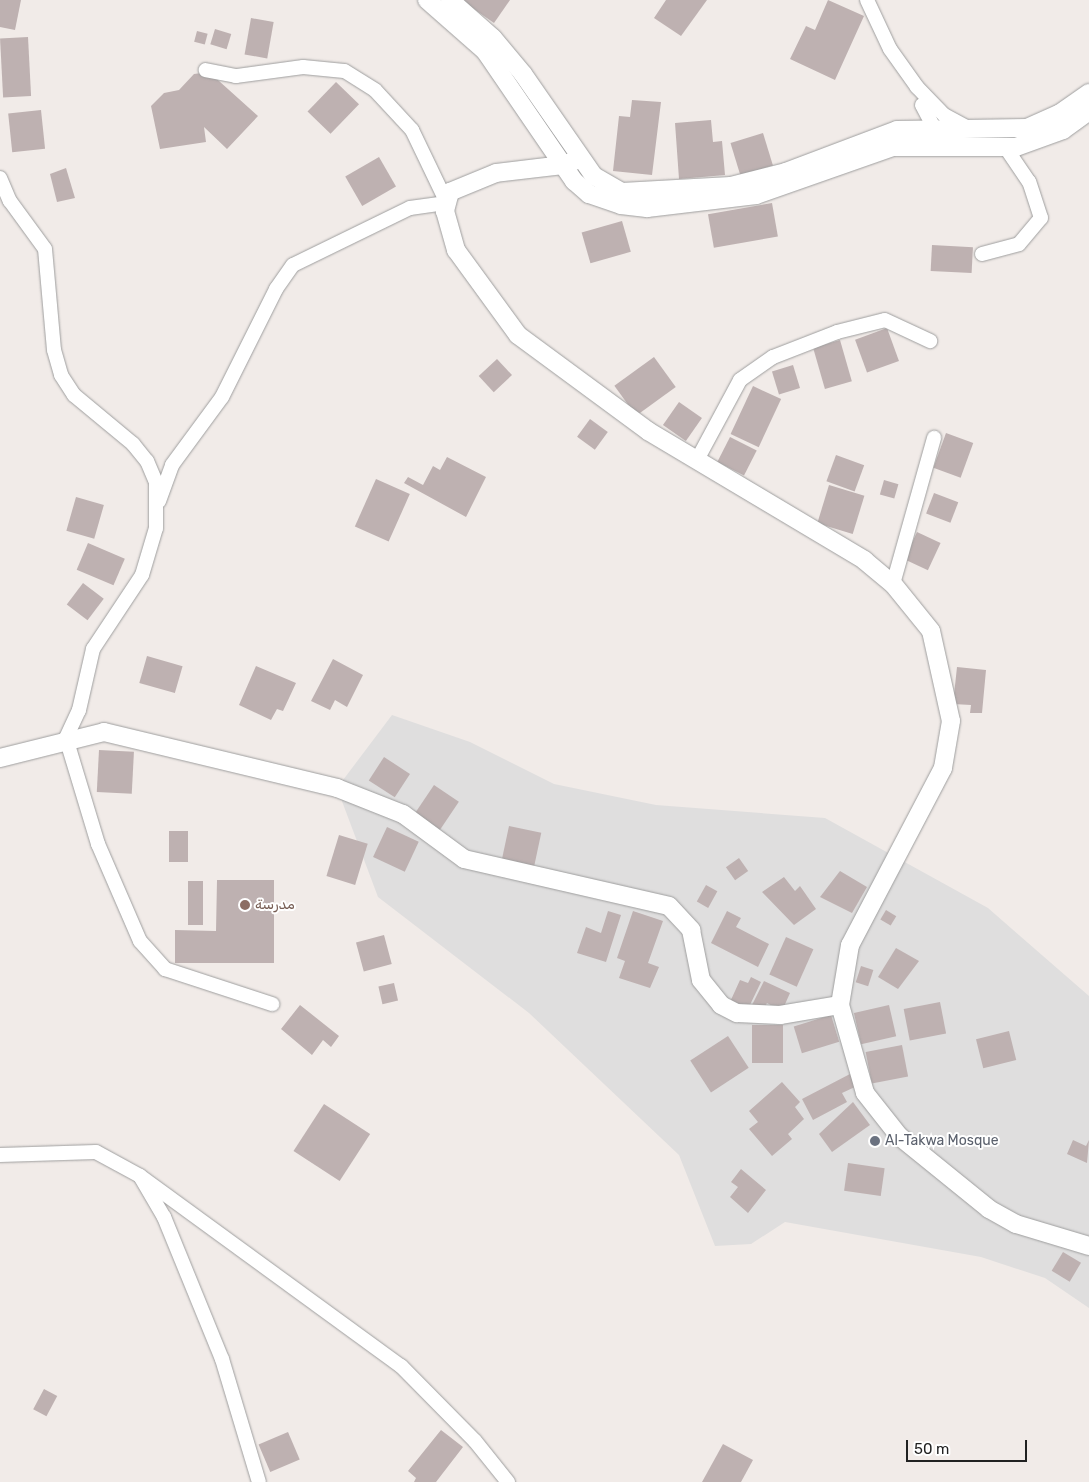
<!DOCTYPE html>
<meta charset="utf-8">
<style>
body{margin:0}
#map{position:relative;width:1089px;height:1482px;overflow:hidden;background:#f1ebe8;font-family:Rubik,Vazirmatn,sans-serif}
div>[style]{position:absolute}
.residential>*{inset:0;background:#dfdede}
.building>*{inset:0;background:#beb1b1;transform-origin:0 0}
.roads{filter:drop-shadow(0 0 1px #9e9e9e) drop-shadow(0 0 1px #9e9e9e)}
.minor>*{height:14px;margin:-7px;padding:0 7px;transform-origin:7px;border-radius:7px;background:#fff}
.tertiary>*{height:18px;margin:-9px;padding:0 9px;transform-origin:9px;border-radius:9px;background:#fff}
.dots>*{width:14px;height:14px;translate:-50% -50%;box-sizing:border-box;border:2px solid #fff;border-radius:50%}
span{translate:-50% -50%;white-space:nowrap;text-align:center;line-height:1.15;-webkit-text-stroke:4px #fff;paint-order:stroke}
.education-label{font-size:14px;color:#785e54}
.left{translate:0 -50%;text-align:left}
.worship-label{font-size:14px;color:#5b616d}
.scale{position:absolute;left:906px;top:1440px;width:121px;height:22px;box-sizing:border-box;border:2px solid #212121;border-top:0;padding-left:6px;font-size:15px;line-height:18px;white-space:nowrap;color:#212121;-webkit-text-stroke:4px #fff;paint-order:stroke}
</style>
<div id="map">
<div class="residential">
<i style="clip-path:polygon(392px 715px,470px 742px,554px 784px,656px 805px,825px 818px,988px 908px,1089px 996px,1089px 1308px,1045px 1278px,981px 1257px,785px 1222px,751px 1244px,715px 1246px,679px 1155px,529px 1013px,378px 897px,337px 788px)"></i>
</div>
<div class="building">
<i style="clip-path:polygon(0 0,21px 0,15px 30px,0 27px)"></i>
<i style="clip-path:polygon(461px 0,510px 0,494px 23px)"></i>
<i style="clip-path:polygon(666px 0,707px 0,681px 36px,654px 18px)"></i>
<i style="clip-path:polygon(828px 0,864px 16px,835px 80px,790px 59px,806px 26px,815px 30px)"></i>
<i style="left:251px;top:18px;width:23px;height:37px;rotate:10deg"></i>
<i style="left:215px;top:29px;width:17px;height:16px;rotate:17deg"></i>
<i style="left:197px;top:31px;width:11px;height:11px;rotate:15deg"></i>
<i style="left:28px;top:37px;width:59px;height:28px;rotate:87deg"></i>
<i style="clip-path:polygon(209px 72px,258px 116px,227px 149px,204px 127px,206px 142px,160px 149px,151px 106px,164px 93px,179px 90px,194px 74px)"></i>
<i style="left:336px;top:82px;width:32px;height:41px;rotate:44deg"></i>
<i style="clip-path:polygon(632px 100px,661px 102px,652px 175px,613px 171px,619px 116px,630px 117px)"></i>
<i style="left:41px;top:110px;width:39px;height:33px;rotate:84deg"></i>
<i style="clip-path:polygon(711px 120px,713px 142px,722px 141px,725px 175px,679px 179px,675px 123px)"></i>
<i style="left:763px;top:133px;width:34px;height:34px;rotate:73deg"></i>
<i style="left:379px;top:157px;width:34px;height:39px;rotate:60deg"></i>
<i style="clip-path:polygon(66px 168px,75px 198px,57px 202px,50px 174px)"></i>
<i style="left:772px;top:203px;width:34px;height:65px;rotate:80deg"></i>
<i style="left:622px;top:221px;width:32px;height:42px;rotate:74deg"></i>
<i style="left:932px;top:245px;width:41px;height:26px;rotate:3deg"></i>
<i style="left:887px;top:328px;width:35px;height:34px;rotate:70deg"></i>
<i style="left:840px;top:340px;width:43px;height:28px;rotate:74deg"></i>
<i style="left:654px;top:357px;width:37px;height:49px;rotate:54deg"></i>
<i style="left:497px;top:359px;width:22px;height:25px;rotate:47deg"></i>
<i style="left:793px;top:365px;width:24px;height:22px;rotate:73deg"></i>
<i style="left:753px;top:386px;width:31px;height:53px;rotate:25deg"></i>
<i style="left:679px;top:402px;width:28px;height:28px;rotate:35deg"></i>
<i style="left:590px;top:419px;width:22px;height:22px;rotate:36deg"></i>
<i style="left:946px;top:433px;width:29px;height:37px;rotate:20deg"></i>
<i style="left:730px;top:437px;width:30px;height:28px;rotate:27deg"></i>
<i style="left:836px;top:455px;width:30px;height:28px;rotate:20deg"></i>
<i style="clip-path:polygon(447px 457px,486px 477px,466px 517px,404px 483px,408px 477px,423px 485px,433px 466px,440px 470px)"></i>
<i style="left:376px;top:479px;width:37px;height:52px;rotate:24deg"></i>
<i style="left:884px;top:480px;width:15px;height:15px;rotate:16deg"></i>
<i style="left:829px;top:485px;width:37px;height:40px;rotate:17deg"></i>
<i style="left:934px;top:493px;width:26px;height:22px;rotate:21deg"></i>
<i style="left:76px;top:497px;width:29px;height:35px;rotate:16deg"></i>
<i style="left:917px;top:532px;width:26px;height:30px;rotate:25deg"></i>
<i style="left:88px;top:543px;width:40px;height:29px;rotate:23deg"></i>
<i style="left:83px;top:583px;width:26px;height:27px;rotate:37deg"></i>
<i style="left:147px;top:656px;width:37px;height:28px;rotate:16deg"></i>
<i style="clip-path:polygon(333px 659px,363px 675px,347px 707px,335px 700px,330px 710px,311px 701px)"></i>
<i style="clip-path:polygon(256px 666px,296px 683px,283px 711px,277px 709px,271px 720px,239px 705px)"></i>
<i style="clip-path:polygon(957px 667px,986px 670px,982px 713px,970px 713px,971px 705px,953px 704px)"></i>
<i style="left:99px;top:750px;width:35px;height:42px;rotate:3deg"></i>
<i style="left:384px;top:757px;width:31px;height:28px;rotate:33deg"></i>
<i style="left:434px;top:785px;width:30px;height:34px;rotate:34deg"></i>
<i style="left:509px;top:826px;width:33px;height:36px;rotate:12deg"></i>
<i style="left:387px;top:827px;width:35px;height:33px;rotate:25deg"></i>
<i style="left:169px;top:831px;width:19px;height:31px"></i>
<i style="left:339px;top:835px;width:30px;height:43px;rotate:17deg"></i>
<i style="left:739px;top:858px;width:16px;height:16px;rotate:55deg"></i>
<i style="clip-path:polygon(840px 871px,867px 887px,852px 913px,820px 897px)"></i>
<i style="clip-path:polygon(784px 877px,795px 891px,800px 886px,816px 909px,794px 925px,762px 892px)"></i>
<i style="clip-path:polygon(217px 880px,274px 880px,274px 963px,175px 963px,175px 930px,216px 931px)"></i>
<i style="left:203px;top:881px;width:44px;height:15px;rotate:90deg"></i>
<i style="left:706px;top:885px;width:13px;height:19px;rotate:29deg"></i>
<i style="left:886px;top:910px;width:12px;height:11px;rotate:31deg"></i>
<i style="clip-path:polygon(608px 911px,621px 915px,606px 962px,577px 953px,586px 927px,601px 933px)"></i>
<i style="clip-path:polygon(633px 911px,663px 921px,648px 963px,659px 967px,650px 988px,619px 978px,625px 961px,617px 958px)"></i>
<i style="clip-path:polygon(727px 911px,741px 918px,736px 927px,769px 944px,758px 967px,711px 943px)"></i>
<i style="left:384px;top:935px;width:30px;height:29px;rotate:75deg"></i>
<i style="left:786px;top:937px;width:30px;height:41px;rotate:24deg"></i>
<i style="clip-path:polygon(896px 948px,919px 961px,898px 989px,878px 977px)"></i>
<i style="left:861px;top:966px;width:13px;height:17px;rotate:18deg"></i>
<i style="clip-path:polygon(751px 977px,761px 982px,748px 1009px,730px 1002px,740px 980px,748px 983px)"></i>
<i style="clip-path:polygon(764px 981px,790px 993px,782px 1011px,767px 1003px,763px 1010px,752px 1005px)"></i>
<i style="left:394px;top:983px;width:18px;height:16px;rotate:77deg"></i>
<i style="left:940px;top:1002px;width:32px;height:37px;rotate:79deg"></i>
<i style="clip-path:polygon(300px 1005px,339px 1036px,331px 1047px,323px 1040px,312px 1055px,281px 1029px)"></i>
<i style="left:889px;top:1005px;width:32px;height:36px;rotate:77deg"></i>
<i style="left:831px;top:1015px;width:28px;height:39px;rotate:73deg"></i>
<i style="left:752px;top:1025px;width:31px;height:38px"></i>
<i style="left:1009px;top:1031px;width:30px;height:34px;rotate:76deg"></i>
<i style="left:728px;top:1036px;width:38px;height:45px;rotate:57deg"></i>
<i style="left:902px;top:1045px;width:32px;height:37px;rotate:79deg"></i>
<i style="clip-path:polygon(850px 1074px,857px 1086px,842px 1093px,847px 1102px,813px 1120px,802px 1099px)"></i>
<i style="clip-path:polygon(782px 1082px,800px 1102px,795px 1107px,804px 1119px,788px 1134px,792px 1139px,772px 1156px,749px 1129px,758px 1122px,749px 1111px)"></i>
<i style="clip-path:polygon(853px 1102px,870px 1125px,832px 1152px,819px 1134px)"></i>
<i style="left:324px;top:1104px;width:55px;height:56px;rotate:33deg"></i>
<i style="clip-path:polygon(1073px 1140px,1086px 1146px,1089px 1140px,1087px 1163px,1067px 1154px)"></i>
<i style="left:848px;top:1163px;width:37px;height:28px;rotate:8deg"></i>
<i style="clip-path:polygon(741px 1169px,766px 1190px,748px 1213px,730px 1197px,738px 1187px,731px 1182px)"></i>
<i style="left:1063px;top:1252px;width:21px;height:22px;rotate:31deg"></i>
<i style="left:44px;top:1389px;width:15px;height:23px;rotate:28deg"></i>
<i style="clip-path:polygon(441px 1430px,463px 1447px,436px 1482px,414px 1482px,416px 1478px,408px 1471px)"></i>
<i style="left:288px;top:1432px;width:30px;height:32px;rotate:67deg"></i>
<i style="clip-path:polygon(723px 1444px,753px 1460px,741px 1482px,702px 1482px)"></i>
</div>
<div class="roads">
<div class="minor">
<i style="left:867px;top:0;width:54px;rotate:64.9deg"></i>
<i style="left:890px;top:49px;width:47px;rotate:54.6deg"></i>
<i style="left:917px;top:87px;width:39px;rotate:46deg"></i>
<i style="left:944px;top:115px;width:30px;rotate:28deg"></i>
<i style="left:922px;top:105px;width:27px;rotate:62deg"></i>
<i style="left:935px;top:129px;width:23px;rotate:45deg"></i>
<i style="left:0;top:178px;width:25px;rotate:67deg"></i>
<i style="left:10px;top:201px;width:59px;rotate:53.9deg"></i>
<i style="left:45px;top:249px;width:101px;rotate:84.9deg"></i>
<i style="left:54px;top:350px;width:26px;rotate:74deg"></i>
<i style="left:61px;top:375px;width:24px;rotate:57deg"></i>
<i style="left:74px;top:395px;width:77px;rotate:39.7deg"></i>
<i style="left:133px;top:444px;width:22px;rotate:51deg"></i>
<i style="left:147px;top:461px;width:23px;rotate:67deg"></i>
<i style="left:156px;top:482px;width:46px;rotate:90deg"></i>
<i style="left:156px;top:528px;width:49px;rotate:106.6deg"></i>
<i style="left:142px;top:575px;width:89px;rotate:123.5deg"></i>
<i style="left:93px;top:649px;width:63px;rotate:102.9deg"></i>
<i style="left:79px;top:710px;width:31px;rotate:115deg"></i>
<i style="left:66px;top:738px;width:111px;rotate:73.2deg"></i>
<i style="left:98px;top:844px;width:106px;rotate:66.6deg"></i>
<i style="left:140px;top:941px;width:38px;rotate:48deg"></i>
<i style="left:165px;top:969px;width:113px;rotate:18.1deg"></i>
<i style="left:982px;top:254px;width:38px;rotate:-15deg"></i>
<i style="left:1019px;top:244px;width:34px;rotate:-50deg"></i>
<i style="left:1041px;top:218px;width:38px;rotate:-108deg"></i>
<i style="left:1029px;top:182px;width:41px;rotate:-124.1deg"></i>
<i style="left:697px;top:460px;width:91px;rotate:-61.7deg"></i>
<i style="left:740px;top:380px;width:40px;rotate:-34.9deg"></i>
<i style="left:773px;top:357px;width:69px;rotate:-21.3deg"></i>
<i style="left:837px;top:332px;width:49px;rotate:-14deg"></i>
<i style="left:885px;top:320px;width:50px;rotate:25deg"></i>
<i style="left:159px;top:501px;width:38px;rotate:-70deg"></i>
<i style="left:172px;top:465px;width:84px;rotate:-53.7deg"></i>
<i style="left:222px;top:397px;width:121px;rotate:-63.4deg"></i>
<i style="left:276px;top:289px;width:29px;rotate:-55deg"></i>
<i style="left:293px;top:265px;width:130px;rotate:-26deg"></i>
<i style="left:410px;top:208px;width:37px;rotate:-8deg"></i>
<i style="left:447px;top:203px;width:81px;rotate:-115.6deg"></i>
<i style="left:412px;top:130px;width:54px;rotate:-132.8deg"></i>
<i style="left:375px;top:90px;width:36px;rotate:-148deg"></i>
<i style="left:344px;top:71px;width:41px;rotate:-174.4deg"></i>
<i style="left:303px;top:67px;width:68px;rotate:172.3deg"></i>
<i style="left:236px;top:76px;width:31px;rotate:-169deg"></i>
<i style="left:893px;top:584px;width:152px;rotate:-74.3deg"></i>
<i style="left:0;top:1155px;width:96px;rotate:-1.8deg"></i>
<i style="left:96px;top:1152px;width:50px;rotate:28.6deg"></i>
<i style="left:140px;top:1176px;width:48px;rotate:59.7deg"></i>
<i style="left:164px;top:1217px;width:153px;rotate:67.8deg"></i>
<i style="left:222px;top:1359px;width:128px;rotate:73.3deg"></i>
<i style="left:140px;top:1176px;width:323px;rotate:36.1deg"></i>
<i style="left:401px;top:1366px;width:105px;rotate:45.4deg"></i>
<i style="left:475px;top:1441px;width:53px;rotate:51.2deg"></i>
</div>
<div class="tertiary">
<i style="left:427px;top:0;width:77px;rotate:41.3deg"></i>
<i style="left:485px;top:51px;width:158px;rotate:55.6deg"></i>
<i style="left:574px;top:181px;width:20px;rotate:41deg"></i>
<i style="left:589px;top:194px;width:34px;rotate:19deg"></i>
<i style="left:621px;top:205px;width:26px;rotate:7deg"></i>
<i style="left:647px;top:208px;width:110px;rotate:-6.8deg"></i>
<i style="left:756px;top:195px;width:145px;rotate:-19.3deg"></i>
<i style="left:893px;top:147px;width:123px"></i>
<i style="left:1016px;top:147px;width:50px;rotate:-19.9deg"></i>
<i style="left:1063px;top:130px;width:32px;rotate:-36deg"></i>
<i style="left:450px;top:0;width:57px;rotate:41.5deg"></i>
<i style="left:493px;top:38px;width:47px;rotate:50.2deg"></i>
<i style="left:523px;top:74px;width:124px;rotate:55.2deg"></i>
<i style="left:594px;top:176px;width:32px;rotate:30deg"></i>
<i style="left:622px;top:192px;width:109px;rotate:-3.2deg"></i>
<i style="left:731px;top:186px;width:57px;rotate:-14.3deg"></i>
<i style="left:786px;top:172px;width:119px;rotate:-20.7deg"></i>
<i style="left:897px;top:130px;width:130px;rotate:-0.9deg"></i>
<i style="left:1027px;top:128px;width:35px;rotate:-24deg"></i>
<i style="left:1059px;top:114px;width:37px;rotate:-35deg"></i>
<i style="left:580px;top:159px;width:18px;rotate:161deg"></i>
<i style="left:563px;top:165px;width:67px;rotate:173.2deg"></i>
<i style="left:496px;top:173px;width:50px;rotate:157.6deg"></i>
<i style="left:450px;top:192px;width:20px;rotate:105deg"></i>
<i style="left:445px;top:211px;width:41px;rotate:74.2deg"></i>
<i style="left:456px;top:250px;width:105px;rotate:53.9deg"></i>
<i style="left:518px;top:335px;width:162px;rotate:36.4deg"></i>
<i style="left:648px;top:431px;width:252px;rotate:30.8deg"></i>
<i style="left:864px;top:560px;width:38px;rotate:40deg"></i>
<i style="left:893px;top:584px;width:60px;rotate:51deg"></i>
<i style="left:931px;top:631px;width:92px;rotate:77.5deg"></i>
<i style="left:951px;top:721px;width:48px;rotate:99.7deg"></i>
<i style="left:943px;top:768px;width:200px;rotate:117.7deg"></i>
<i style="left:850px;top:945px;width:61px;rotate:99.5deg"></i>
<i style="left:840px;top:1005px;width:91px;rotate:74.1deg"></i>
<i style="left:865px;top:1093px;width:55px;rotate:51.7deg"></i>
<i style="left:899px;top:1136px;width:116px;rotate:39deg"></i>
<i style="left:989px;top:1209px;width:31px;rotate:29deg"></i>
<i style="left:1016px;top:1224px;width:76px;rotate:16.8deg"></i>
<i style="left:0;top:758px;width:107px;rotate:-14deg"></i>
<i style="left:104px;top:732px;width:240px;rotate:13.5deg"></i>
<i style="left:337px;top:788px;width:71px;rotate:21.5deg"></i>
<i style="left:403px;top:814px;width:76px;rotate:36.4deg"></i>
<i style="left:464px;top:859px;width:210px;rotate:12.9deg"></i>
<i style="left:669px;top:906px;width:33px;rotate:47deg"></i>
<i style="left:691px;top:930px;width:51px;rotate:78.7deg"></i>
<i style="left:701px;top:980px;width:32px;rotate:51deg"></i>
<i style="left:721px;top:1005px;width:18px;rotate:27deg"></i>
<i style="left:737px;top:1013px;width:43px;rotate:2.7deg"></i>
<i style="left:780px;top:1015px;width:61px;rotate:-9.5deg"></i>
</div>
</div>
<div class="dots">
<i style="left:245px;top:905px;background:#8d6e63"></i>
<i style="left:875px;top:1141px;background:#6b7280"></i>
</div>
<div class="education-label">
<span class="left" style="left:255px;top:905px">مدرسة</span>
</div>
<div class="worship-label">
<span class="left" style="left:885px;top:1141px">Al-Takwa Mosque</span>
</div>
<div class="scale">50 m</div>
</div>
